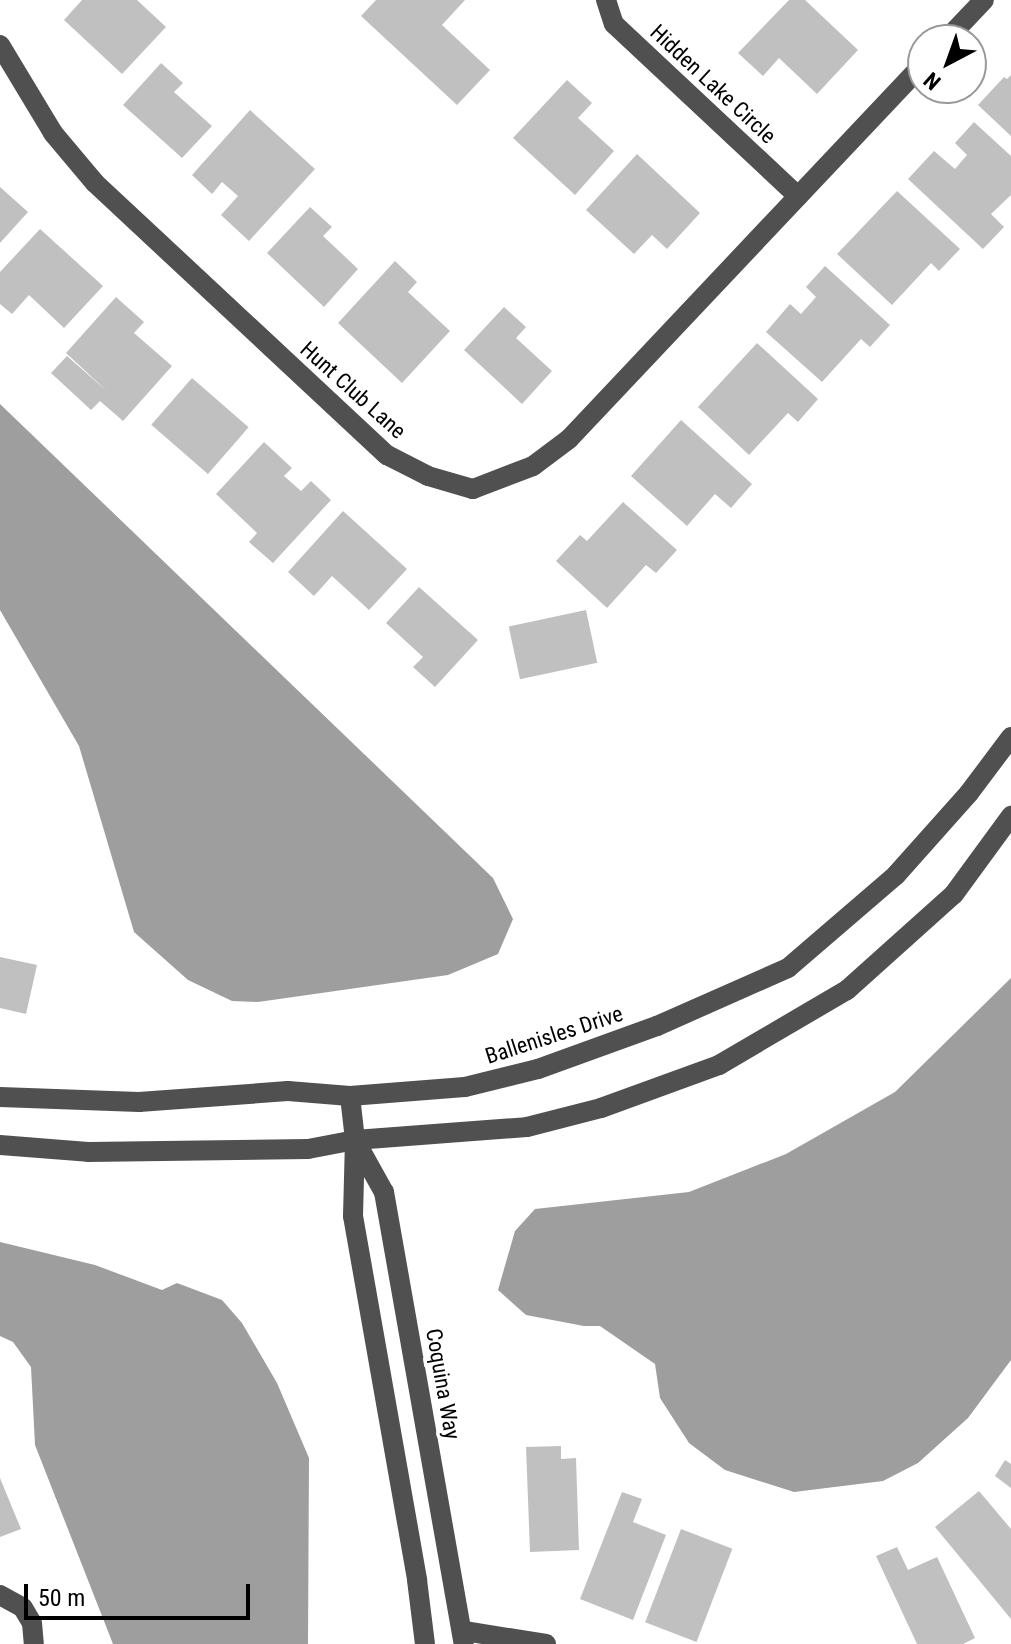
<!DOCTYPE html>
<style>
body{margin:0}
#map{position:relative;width:1011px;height:1644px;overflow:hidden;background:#fff;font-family:"Roboto Condensed",sans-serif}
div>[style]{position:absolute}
.water>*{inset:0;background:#9e9e9e}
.building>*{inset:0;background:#c0c0c0;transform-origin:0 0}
.minor>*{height:20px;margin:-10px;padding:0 10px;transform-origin:10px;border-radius:10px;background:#505050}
span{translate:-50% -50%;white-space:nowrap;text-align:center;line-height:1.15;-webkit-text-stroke:7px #fff;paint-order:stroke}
.street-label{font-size:22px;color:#000}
.north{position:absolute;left:907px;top:24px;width:80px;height:80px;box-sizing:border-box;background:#fff;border:2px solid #999;border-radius:50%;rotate:221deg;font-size:22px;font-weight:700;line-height:32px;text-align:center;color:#000}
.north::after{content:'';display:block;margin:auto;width:28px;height:36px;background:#000;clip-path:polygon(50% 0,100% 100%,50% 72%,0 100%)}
.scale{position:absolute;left:24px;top:1584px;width:226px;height:36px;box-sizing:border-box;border:4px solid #000;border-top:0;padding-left:10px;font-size:24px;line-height:28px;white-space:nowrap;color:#000;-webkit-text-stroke:6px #fff;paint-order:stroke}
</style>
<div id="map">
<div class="water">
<i style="clip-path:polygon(0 404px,493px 878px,513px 919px,498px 954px,448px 975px,258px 1002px,232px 1001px,188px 980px,134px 932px,79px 746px,0 610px)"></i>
<i style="clip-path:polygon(1011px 978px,1011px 1360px,968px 1418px,918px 1463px,883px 1481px,794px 1492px,725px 1470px,689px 1443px,660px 1398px,655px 1364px,600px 1326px,584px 1326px,526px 1315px,498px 1290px,515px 1231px,535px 1209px,689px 1192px,786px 1154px,895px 1092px)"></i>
<i style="clip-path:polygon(0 1242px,95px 1265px,162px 1290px,177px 1283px,222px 1300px,242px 1323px,277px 1383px,309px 1458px,308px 1644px,113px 1644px,35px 1445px,31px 1367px,13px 1342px,0 1336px)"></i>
</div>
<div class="building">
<i style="clip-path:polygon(82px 0,137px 0,166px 27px,122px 74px,64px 20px)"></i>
<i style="clip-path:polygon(376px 0,465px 0,442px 25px,490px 70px,457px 105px,361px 16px)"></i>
<i style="clip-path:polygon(789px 0,805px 0,858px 50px,817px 94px,779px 58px,763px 76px,738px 53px)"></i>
<i style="clip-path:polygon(161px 63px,183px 83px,174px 92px,212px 126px,182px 158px,123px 105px)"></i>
<i style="clip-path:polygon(1011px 75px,1011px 136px,978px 105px,1004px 77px,1007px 79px)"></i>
<i style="clip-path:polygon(567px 80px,592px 103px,578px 118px,614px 151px,575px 195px,513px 138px)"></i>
<i style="clip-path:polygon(250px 110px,315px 169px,249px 241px,221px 215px,238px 196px,222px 182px,212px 194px,192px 175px)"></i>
<i style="clip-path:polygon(974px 122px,1011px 156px,1011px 195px,991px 214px,1004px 227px,983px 249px,908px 179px,934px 151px,955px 169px,967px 155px,955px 143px)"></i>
<i style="clip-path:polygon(637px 154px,700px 213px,667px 249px,652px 235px,634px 254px,586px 210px)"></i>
<i style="clip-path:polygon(0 187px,28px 212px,0 243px)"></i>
<i style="clip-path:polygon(897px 191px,960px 249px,939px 271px,931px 263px,892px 305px,837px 254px)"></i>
<i style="clip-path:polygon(310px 207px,332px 227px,323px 236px,358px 269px,324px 307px,267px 253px)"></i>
<i style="clip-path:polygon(40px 229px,103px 286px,64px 328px,29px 295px,12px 314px,0 304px,0 272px)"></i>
<i style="clip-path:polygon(395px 261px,417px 282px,408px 292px,450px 331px,402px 383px,338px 323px)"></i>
<i style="clip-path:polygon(825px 266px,890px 325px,870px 347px,861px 339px,822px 382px,766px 332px,790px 304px,801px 314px,816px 297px,806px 287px)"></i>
<i style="clip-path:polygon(116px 297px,144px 322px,134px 333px,172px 366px,123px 421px,100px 401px,91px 410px,51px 373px,67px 356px,108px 392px,66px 353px)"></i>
<i style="clip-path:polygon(504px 307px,526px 327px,516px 338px,552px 371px,522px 404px,464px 350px)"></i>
<i style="clip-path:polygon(757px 343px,818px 399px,798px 422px,788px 413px,749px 455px,698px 407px)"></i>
<i style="left:192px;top:378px;width:75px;height:62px;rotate:41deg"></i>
<i style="clip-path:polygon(681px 420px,752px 484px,731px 508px,715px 494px,687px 526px,631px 476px)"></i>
<i style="clip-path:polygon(264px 442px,292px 468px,284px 476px,301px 491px,311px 481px,331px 500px,273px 563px,249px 542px,257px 533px,216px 494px)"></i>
<i style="clip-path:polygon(623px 502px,677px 550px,656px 573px,646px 565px,607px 608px,556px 561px,580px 535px,587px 541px)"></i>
<i style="clip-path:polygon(343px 511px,407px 569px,369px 610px,332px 576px,314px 596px,288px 572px)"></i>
<i style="clip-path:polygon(419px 587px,478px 640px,435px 687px,413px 667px,423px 657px,386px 623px)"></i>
<i style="left:586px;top:610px;width:54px;height:79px;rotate:78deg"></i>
<i style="clip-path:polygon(0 957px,37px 965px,26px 1014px,0 1008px)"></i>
<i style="clip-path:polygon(561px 1446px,561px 1459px,576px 1458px,579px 1550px,530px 1552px,526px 1447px)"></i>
<i style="clip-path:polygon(1005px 1460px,1011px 1464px,1011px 1488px,995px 1476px)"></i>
<i style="clip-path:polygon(0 1478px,21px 1529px,0 1537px)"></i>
<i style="clip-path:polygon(979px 1491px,1011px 1529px,1011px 1619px,935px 1527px)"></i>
<i style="clip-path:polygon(622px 1492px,642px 1499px,633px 1522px,666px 1535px,633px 1620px,580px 1599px)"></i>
<i style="left:681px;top:1529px;width:55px;height:100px;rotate:21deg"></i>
<i style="clip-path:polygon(897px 1547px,908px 1570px,937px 1557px,975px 1638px,963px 1644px,917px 1644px,876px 1556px)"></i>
</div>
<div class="minor">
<i style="left:606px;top:0;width:25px;rotate:72deg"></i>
<i style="left:614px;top:24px;width:252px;rotate:43.1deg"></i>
<i style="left:946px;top:40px;width:55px;rotate:-46.5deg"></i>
<i style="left:0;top:45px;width:103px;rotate:58.9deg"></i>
<i style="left:53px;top:133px;width:65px;rotate:50deg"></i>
<i style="left:95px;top:183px;width:399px;rotate:43deg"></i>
<i style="left:387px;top:455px;width:46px;rotate:27.1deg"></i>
<i style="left:428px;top:476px;width:47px;rotate:16.1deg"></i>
<i style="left:473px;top:489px;width:64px;rotate:-21deg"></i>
<i style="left:533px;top:466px;width:45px;rotate:-36.9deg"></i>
<i style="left:569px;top:439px;width:516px;rotate:-46.65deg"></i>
<i style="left:350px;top:1096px;width:44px;rotate:83.5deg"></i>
<i style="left:355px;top:1140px;width:76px;rotate:91.5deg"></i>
<i style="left:353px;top:1216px;width:370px;rotate:80deg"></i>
<i style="left:417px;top:1580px;width:64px;rotate:82.9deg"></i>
<i style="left:0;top:1097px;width:139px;rotate:2.1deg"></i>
<i style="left:139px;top:1102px;width:149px;rotate:-4.2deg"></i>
<i style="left:288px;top:1091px;width:62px;rotate:4.6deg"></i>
<i style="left:350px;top:1096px;width:115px;rotate:-4.5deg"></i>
<i style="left:465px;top:1087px;width:75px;rotate:-13.9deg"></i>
<i style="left:538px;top:1069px;width:127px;rotate:-19.9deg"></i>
<i style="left:657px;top:1026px;width:143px;rotate:-23.9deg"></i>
<i style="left:788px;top:968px;width:143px;rotate:-40.7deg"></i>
<i style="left:896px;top:875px;width:110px;rotate:-48.3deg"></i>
<i style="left:969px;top:793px;width:70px;rotate:-53.1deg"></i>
<i style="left:356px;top:1142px;width:57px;rotate:60.8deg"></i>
<i style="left:384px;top:1192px;width:459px;rotate:80deg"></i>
<i style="left:0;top:1145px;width:88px;rotate:4.5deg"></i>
<i style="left:88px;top:1152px;width:220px;rotate:-0.8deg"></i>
<i style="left:308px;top:1149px;width:48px;rotate:-10.8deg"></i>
<i style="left:355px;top:1140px;width:172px;rotate:-4.3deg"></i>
<i style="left:527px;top:1127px;width:76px;rotate:-14.4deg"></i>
<i style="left:601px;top:1108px;width:126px;rotate:-20deg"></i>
<i style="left:719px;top:1065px;width:148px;rotate:-30.4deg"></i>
<i style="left:847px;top:990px;width:144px;rotate:-41.9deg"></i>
<i style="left:954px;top:894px;width:97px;rotate:-53.8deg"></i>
<i style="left:0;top:1595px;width:26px;rotate:29deg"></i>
<i style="left:23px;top:1608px;width:17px;rotate:59deg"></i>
<i style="left:32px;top:1623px;width:21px;rotate:85deg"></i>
<i style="left:464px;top:1631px;width:83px;rotate:9deg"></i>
</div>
<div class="street-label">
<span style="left:713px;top:84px;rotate:43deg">Hidden Lake Circle</span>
<span style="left:353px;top:390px;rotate:42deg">Hunt Club Lane</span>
<span style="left:554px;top:1035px;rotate:-18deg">Ballenisles Drive</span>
<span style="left:443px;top:1384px;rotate:80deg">Coquina Way</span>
</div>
<div class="north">N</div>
<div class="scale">50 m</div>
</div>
